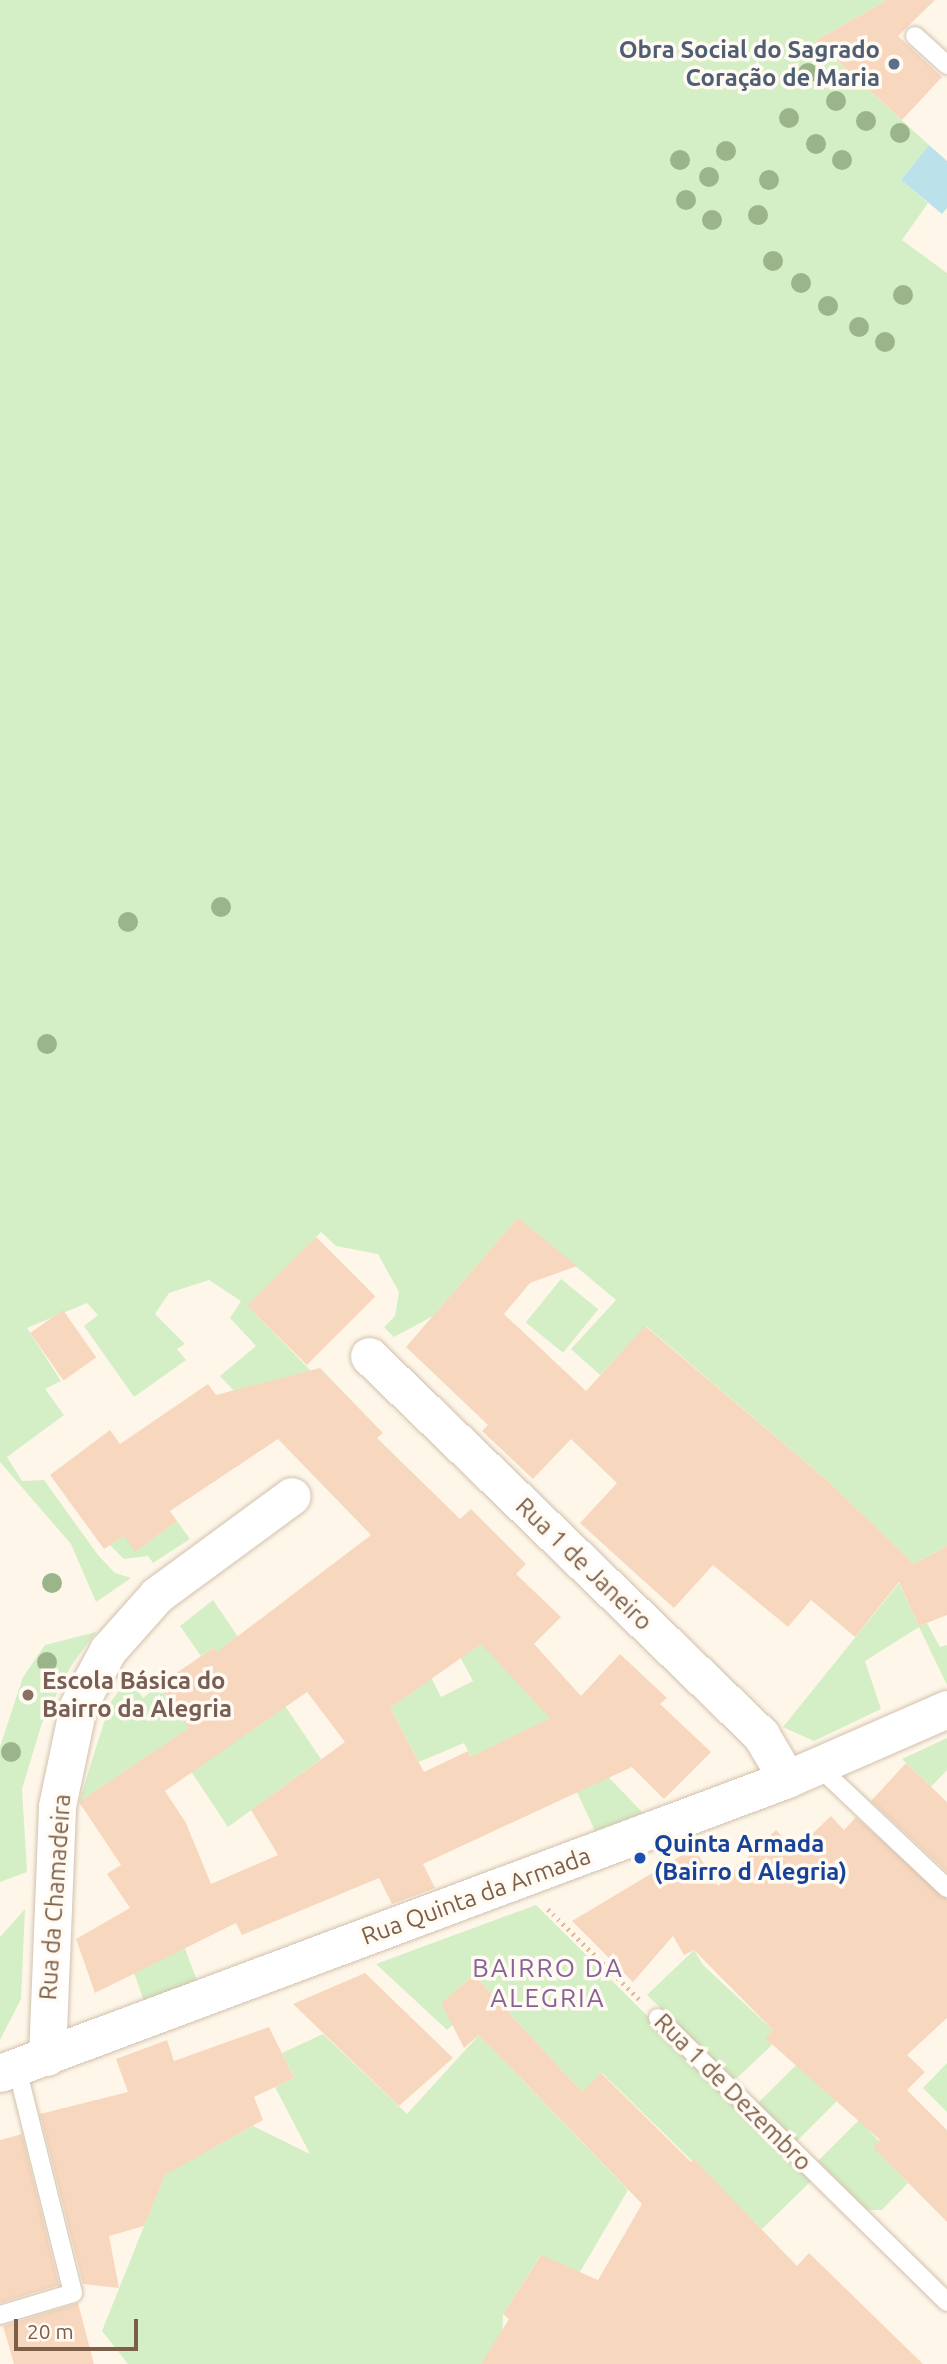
<!DOCTYPE html>
<meta charset="utf-8">
<style>
body{margin:0}
#map{position:relative;width:947px;height:2364px;overflow:hidden;background:#fef7e9;font-family:Ubuntu,sans-serif}
div>[style]{position:absolute}
.green>*{inset:0;background:#d4efc5;transform-origin:0 0}
.water>*{inset:0;background:#bbe2eb}
.building>*{inset:0;background:#f7d7be;transform-origin:0 0}
.path>*{height:4.5px;margin-top:-2.25px;transform-origin:0;background:repeating-linear-gradient(90deg,#ddbaa0 0 2px,transparent 0 7px)}
.roads{filter:drop-shadow(0 0 2px #d3c0ad) drop-shadow(0 0 2px #d3c0ad)}
.lane>*{height:18px;margin:-9px;padding:0 9px;transform-origin:9px;border-radius:9px;background:#fff}
.street>*{height:37px;margin:-18.5px;padding:0 18.5px;transform-origin:18.5px;border-radius:18.5px;background:#fff}
.trees>*{width:20px;height:20px;margin:-10px;border-radius:50%;background:#9cb48a}
.dots>*{width:19px;height:19px;translate:-50% -50%;box-sizing:border-box;border:4px solid #fffaf2;border-radius:50%}
span{translate:-50% -50%;white-space:nowrap;text-align:center;line-height:1.15;-webkit-text-stroke:7px #fffaf2;paint-order:stroke}
.service-label{font-size:24px;color:#4e5e75;font-weight:700}
.right{translate:-100% -50%;text-align:right}
.street-label{font-size:24px;color:#7d5e49}
.education-label{font-size:24px;color:#785e54;font-weight:700}
.left{translate:0 -50%;text-align:left}
.transit-label{font-size:24px;color:#164399;font-weight:700}
.neighbourhood-label{font-size:26px;color:#896199;letter-spacing:2px}
.scale{position:absolute;left:14px;top:2319px;width:124px;height:32px;box-sizing:border-box;border:4px solid #7d5e49;border-top:0;padding-left:9px;font-size:21px;line-height:24px;white-space:nowrap;color:#7d5e49;-webkit-text-stroke:5px #fffaf2;paint-order:stroke}
</style>
<div id="map">
<div class="green">
<i style="clip-path:polygon(0 0,887px 0,815px 41px,929px 145px,901px 180px,928px 203px,902px 240px,947px 273px,947px 1546px,914px 1564px,830px 1483px,646px 1326px,600px 1375px,571px 1349px,616px 1300px,518px 1218px,433px 1316px,394px 1337px,384px 1327px,395px 1316px,399px 1292px,378px 1254px,336px 1246px,321px 1232px,249px 1307px,311px 1371px,234px 1391px,220px 1376px,256px 1346px,230px 1318px,241px 1301px,209px 1280px,169px 1293px,155px 1314px,185px 1344px,177px 1349px,186px 1360px,134px 1397px,84px 1326px,98px 1315px,87px 1303px,27px 1328px,61px 1381px,45px 1389px,64px 1415px,7px 1457px,22px 1481px,44px 1480px,98px 1555px,115px 1573px,131px 1578px,96px 1602px,71px 1544px,0 1462px)"></i>
<i style="left:561px;top:1279px;width:48px;height:56px;rotate:39deg"></i>
<i style="clip-path:polygon(177px 1521px,190px 1539px,153px 1563px,148px 1556px,124px 1559px,110px 1545px,124px 1535px,136px 1551px)"></i>
<i style="clip-path:polygon(899px 1583px,919px 1626px,927px 1623px,940px 1647px,947px 1645px,947px 1685px,919px 1627px,865px 1661px,881px 1709px,814px 1741px,783px 1727px)"></i>
<i style="clip-path:polygon(213px 1600px,321px 1759px,228px 1827px,180px 1755px,143px 1759px,79px 1802px,110px 1703px,129px 1677px,143px 1698px,159px 1685px,265px 1721px,213px 1648px,201px 1656px,180px 1626px)"></i>
<i style="clip-path:polygon(465px 1625px,551px 1717px,476px 1766px,464px 1743px,419px 1762px,390px 1708px,431px 1677px,441px 1697px,473px 1681px,460px 1657px)"></i>
<i style="clip-path:polygon(96px 1632px,71px 1666px,42px 1723px,22px 1789px,27px 1872px,0 1882px,0 1747px,23px 1677px,45px 1645px)"></i>
<i style="clip-path:polygon(947px 1738px,947px 1770px,931px 1787px,902px 1759px)"></i>
<i style="clip-path:polygon(594px 1762px,643px 1813px,595px 1831px,577px 1792px)"></i>
<i style="clip-path:polygon(536px 1905px,812px 2180px,762px 2229px,602px 2073px,582px 2092px,474px 1975px,445px 2000px,460px 2018px,447px 2030px,376px 1964px)"></i>
<i style="clip-path:polygon(25px 1909px,21px 1999px,0 2040px,0 1937px)"></i>
<i style="clip-path:polygon(184px 1946px,197px 1981px,144px 2001px,134px 1973px)"></i>
<i style="clip-path:polygon(694px 1950px,703px 1965px,773px 2030px,766px 2038px,772px 2045px,735px 2080px,647px 1995px)"></i>
<i style="clip-path:polygon(323px 2034px,407px 2114px,479px 2035px,628px 2190px,580px 2272px,540px 2256px,503px 2314px,502px 2339px,481px 2364px,128px 2364px,102px 2331px,165px 2174px,253px 2126px,310px 2154px,275px 2087px,294px 2078px,282px 2053px)"></i>
<i style="clip-path:polygon(827px 2034px,838px 2100px,797px 2141px,758px 2103px)"></i>
<i style="clip-path:polygon(947px 2063px,947px 2112px,923px 2088px)"></i>
<i style="clip-path:polygon(859px 2120px,879px 2141px,874px 2147px,908px 2183px,882px 2210px,867px 2210px,818px 2161px)"></i>
</div>
<div class="water">
<i style="clip-path:polygon(929px 145px,947px 161px,947px 208px,942px 214px,901px 180px)"></i>
</div>
<div class="building">
<i style="clip-path:polygon(887px 0,935px 0,898px 36px,942px 77px,902px 120px,815px 41px)"></i>
<i style="clip-path:polygon(518px 1218px,577px 1266px,530px 1283px,504px 1314px,586px 1391px,645px 1326px,830px 1483px,914px 1564px,947px 1546px,947px 1615px,919px 1626px,899px 1582px,855px 1637px,811px 1600px,788px 1627px,713px 1565px,674px 1608px,624px 1563px,580px 1523px,617px 1483px,571px 1439px,533px 1479px,482px 1431px,488px 1425px,406px 1347px)"></i>
<i style="left:316px;top:1237px;width:84px;height:97px;rotate:45deg"></i>
<i style="left:63px;top:1310px;width:58px;height:40px;rotate:55deg"></i>
<i style="clip-path:polygon(evenodd,320px 1368px,383px 1433px,377px 1438px,460px 1519px,471px 1509px,526px 1564px,516px 1574px,561px 1617px,534px 1644px,581px 1696px,620px 1654px,667px 1698px,660px 1704px,711px 1752px,664px 1799px,632px 1767px,423px 1864px,435px 1888px,392px 1904px,379px 1878px,242px 1935px,236px 1923px,95px 1993px,76px 1939px,130px 1908px,107px 1874px,121px 1865px,79px 1802px,189px 1728px,159px 1685px,213px 1648px,217px 1652px,371px 1535px,278px 1439px,170px 1511px,177px 1521px,135px 1552px,124px 1536px,104px 1549px,50px 1475px,110px 1430px,120px 1444px,208px 1384px,216px 1395px,320px 1368px,481px 1644px,550px 1718px,471px 1757px,468px 1751px,424px 1772px,390px 1708px,481px 1644px,320px 1368px,307px 1692px,345px 1742px,251px 1810px,278px 1855px,211px 1884px,186px 1823px,165px 1791px,307px 1692px)"></i>
<i style="clip-path:polygon(906px 1763px,947px 1802px,947px 1872px,871px 1801px)"></i>
<i style="clip-path:polygon(831px 1816px,844px 1830px,856px 1817px,947px 1899px,947px 2018px,907px 2055px,925px 2072px,907px 2090px,947px 2130px,947px 2222px,873px 2147px,880px 2140px,765px 2038px,773px 2030px,694px 1950px,684px 1955px,673px 1936px,633px 1982px,572px 1921px,694px 1848px,718px 1886px,776px 1830px,795px 1850px)"></i>
<i style="clip-path:polygon(365px 1973px,453px 2058px,399px 2106px,293px 2004px)"></i>
<i style="clip-path:polygon(474px 1975px,582px 2092px,601px 2073px,691px 2162px,694px 2159px,797px 2266px,809px 2253px,923px 2364px,481px 2364px,509px 2319px,503px 2314px,541px 2255px,598px 2280px,642px 2204px,479px 2035px,464px 2048px,441px 2003px)"></i>
<i style="clip-path:polygon(269px 2027px,294px 2078px,254px 2097px,263px 2120px,165px 2175px,144px 2226px,109px 2236px,119px 2288px,83px 2284px,40px 2114px,128px 2092px,116px 2059px,167px 2040px,174px 2061px)"></i>
<i style="clip-path:polygon(22px 2134px,59px 2285px,0 2303px,0 2140px)"></i>
<i style="clip-path:polygon(78px 2303px,94px 2364px,14px 2364px,3px 2326px)"></i>
</div>
<div class="path">
<i style="left:548px;top:1909px;width:128px;rotate:44.7deg"></i>
</div>
<div class="roads">
<div class="lane">
<i style="left:915px;top:36px;width:43px;rotate:42.2deg"></i>
<i style="left:819px;top:1767px;width:176px;rotate:43.4deg"></i>
<i style="left:658px;top:2018px;width:405px;rotate:44.5deg"></i>
<i style="left:0;top:2315px;width:76px;rotate:-16.8deg"></i>
<i style="left:73px;top:2293px;width:232px;rotate:-104deg"></i>
</div>
<div class="street">
<i style="left:369px;top:1356px;width:545px;rotate:44.03deg"></i>
<i style="left:761px;top:1735px;width:51px;rotate:59.4deg"></i>
<i style="left:47px;top:2057px;width:251px;rotate:-87.7deg"></i>
<i style="left:57px;top:1806px;width:102px;rotate:-78.1deg"></i>
<i style="left:78px;top:1706px;width:64px;rotate:-61.8deg"></i>
<i style="left:108px;top:1650px;width:74px;rotate:-48.3deg"></i>
<i style="left:157px;top:1595px;width:167px;rotate:-36.3deg"></i>
<i style="left:0;top:2073px;width:840px;rotate:-20.48deg"></i>
<i style="left:787px;top:1779px;width:175px;rotate:-23.6deg"></i>
</div>
</div>
<div class="trees">
<i style="left:808px;top:73px"></i>
<i style="left:836px;top:101px"></i>
<i style="left:789px;top:118px"></i>
<i style="left:866px;top:121px"></i>
<i style="left:900px;top:133px"></i>
<i style="left:816px;top:144px"></i>
<i style="left:726px;top:151px"></i>
<i style="left:680px;top:160px"></i>
<i style="left:842px;top:160px"></i>
<i style="left:709px;top:177px"></i>
<i style="left:769px;top:180px"></i>
<i style="left:686px;top:200px"></i>
<i style="left:758px;top:215px"></i>
<i style="left:712px;top:220px"></i>
<i style="left:773px;top:261px"></i>
<i style="left:801px;top:283px"></i>
<i style="left:903px;top:295px"></i>
<i style="left:828px;top:306px"></i>
<i style="left:859px;top:327px"></i>
<i style="left:885px;top:342px"></i>
<i style="left:221px;top:907px"></i>
<i style="left:128px;top:922px"></i>
<i style="left:47px;top:1044px"></i>
<i style="left:52px;top:1583px"></i>
<i style="left:47px;top:1662px"></i>
<i style="left:11px;top:1752px"></i>
</div>
<div class="dots">
<i style="left:894px;top:64px;background:#5c6f8a"></i>
<i style="left:28px;top:1695px;background:#8d6e63"></i>
<i style="left:640px;top:1858px;background:#1a4fb4"></i>
</div>
<div class="service-label">
<span class="right" style="left:880px;top:64px">Obra Social do Sagrado<br>Coração de Maria</span>
</div>
<div class="street-label">
<span style="left:584px;top:1564px;rotate:44deg">Rua 1 de Janeiro</span>
<span style="left:476px;top:1896px;rotate:-20deg">Rua Quinta da Armada</span>
<span style="left:55px;top:1897px;rotate:-86deg">Rua da Chamadeira</span>
<span style="left:733px;top:2092px;rotate:45deg">Rua 1 de Dezembro</span>
</div>
<div class="education-label">
<span class="left" style="left:42px;top:1695px">Escola Básica do<br>Bairro da Alegria</span>
</div>
<div class="transit-label">
<span class="left" style="left:654px;top:1858px">Quinta Armada<br>(Bairro d Alegria)</span>
</div>
<div class="neighbourhood-label">
<span style="left:548px;top:1983px">BAIRRO DA<br>ALEGRIA</span>
</div>
<div class="scale">20 m</div>
</div>
